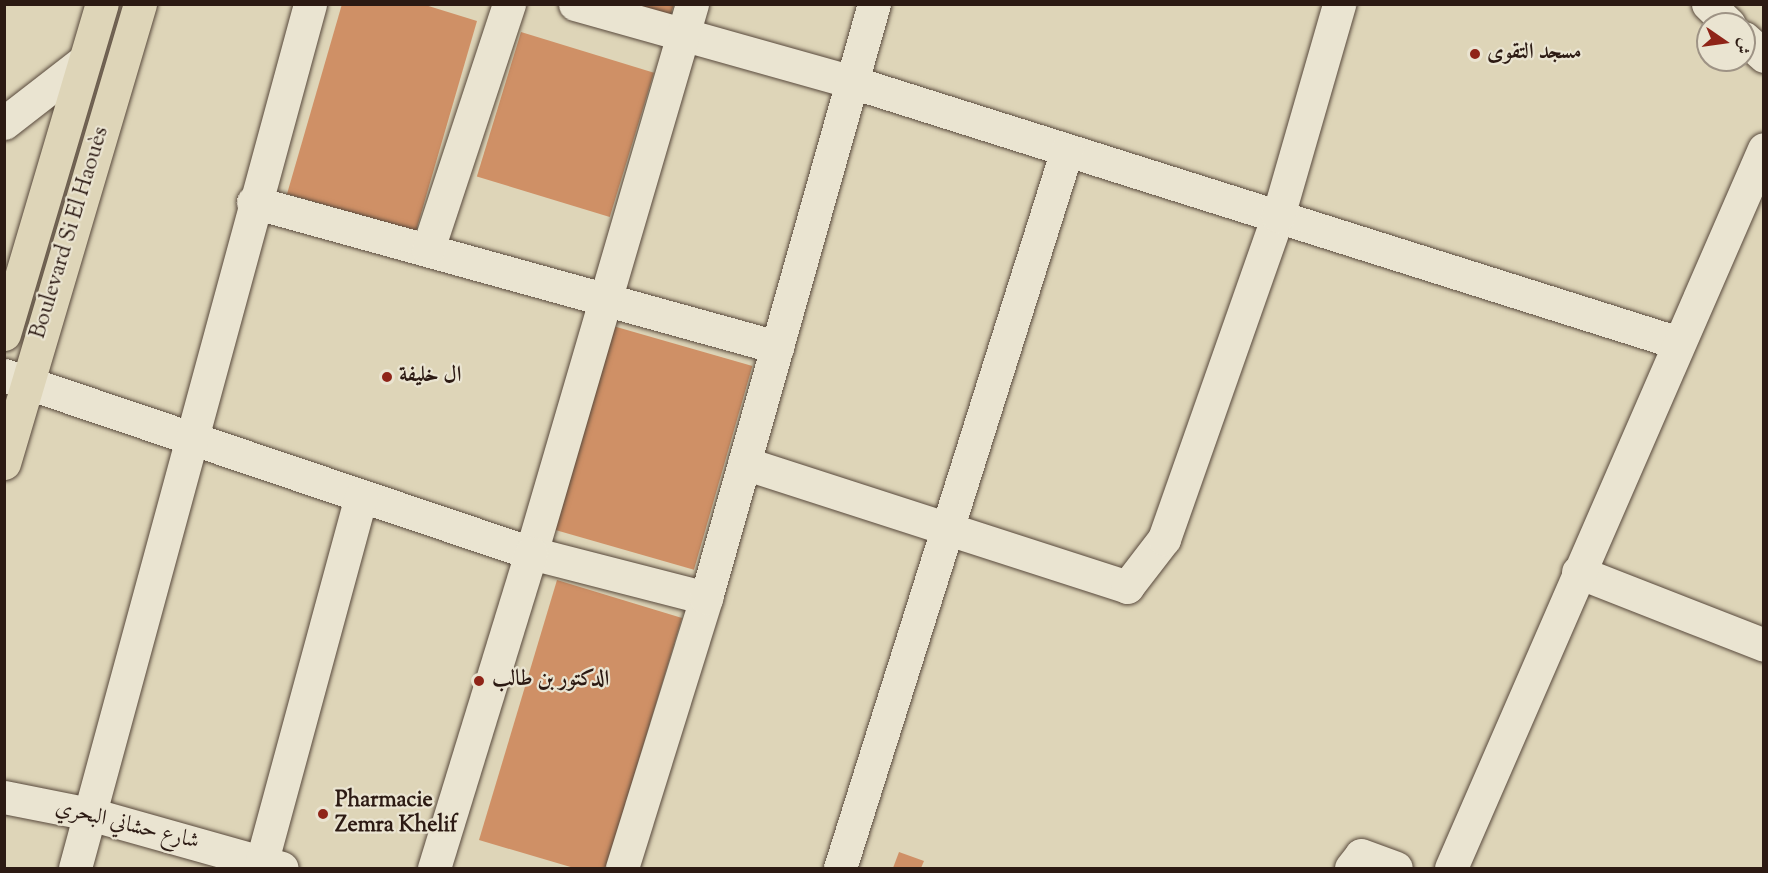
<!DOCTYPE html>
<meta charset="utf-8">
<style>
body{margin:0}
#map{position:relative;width:1768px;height:873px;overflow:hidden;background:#ded5b8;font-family:"Sorts Mill Goudy",Amiri,serif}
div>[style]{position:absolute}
.building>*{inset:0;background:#cf9066;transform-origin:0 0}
.roads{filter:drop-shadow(0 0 2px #58493c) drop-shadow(0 0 2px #58493c)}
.minor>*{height:33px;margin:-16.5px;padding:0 16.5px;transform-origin:16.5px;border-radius:16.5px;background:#eae4d1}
.major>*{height:33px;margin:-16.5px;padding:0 16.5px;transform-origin:16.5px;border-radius:16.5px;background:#ded5b8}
.dots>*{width:16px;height:16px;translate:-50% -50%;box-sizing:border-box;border:3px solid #eae4d1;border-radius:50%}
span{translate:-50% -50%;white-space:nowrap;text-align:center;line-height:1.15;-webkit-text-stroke:4.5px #eae4d1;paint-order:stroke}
.poi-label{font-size:22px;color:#2c1a13;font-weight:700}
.left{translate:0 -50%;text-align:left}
.street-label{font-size:22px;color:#2c1a13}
.frame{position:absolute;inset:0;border:6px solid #2c1a13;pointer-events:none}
.north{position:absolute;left:1696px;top:12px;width:60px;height:60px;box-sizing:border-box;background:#eae4d1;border:2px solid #9e9385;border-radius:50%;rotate:103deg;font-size:16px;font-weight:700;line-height:24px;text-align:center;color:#2c1a13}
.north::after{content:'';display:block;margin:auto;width:21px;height:27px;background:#8f2418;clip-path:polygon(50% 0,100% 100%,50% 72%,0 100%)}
</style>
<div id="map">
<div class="building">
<i style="clip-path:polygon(342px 4px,422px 4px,477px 21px,416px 231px,287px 194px)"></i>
<i style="clip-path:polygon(620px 4px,674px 4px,669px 20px)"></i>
<i style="left:521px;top:32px;width:139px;height:151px;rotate:17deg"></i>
<i style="left:613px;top:326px;width:145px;height:212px;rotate:16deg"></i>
<i style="clip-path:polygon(557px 580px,682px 618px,606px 868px,574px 868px,479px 840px)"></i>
<i style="clip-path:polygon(899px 852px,924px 861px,921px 868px,893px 868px)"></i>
</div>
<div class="roads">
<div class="minor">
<i style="left:575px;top:4px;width:288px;rotate:15.7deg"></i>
<i style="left:852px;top:82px;width:867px;rotate:17.52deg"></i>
<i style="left:692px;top:4px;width:572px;rotate:106.34deg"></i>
<i style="left:531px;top:553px;width:181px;rotate:14.4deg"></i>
<i style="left:1708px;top:4px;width:29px;rotate:44deg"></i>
<i style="left:1744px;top:38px;width:27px;rotate:42deg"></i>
<i style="left:4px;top:123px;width:101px;rotate:-37.8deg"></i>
<i style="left:253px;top:202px;width:544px;rotate:15.47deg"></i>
<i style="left:428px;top:249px;width:258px;rotate:-71.7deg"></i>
<i style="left:4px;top:375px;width:556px;rotate:18.66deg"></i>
<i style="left:531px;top:553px;width:330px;rotate:107.1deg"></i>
<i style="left:744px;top:463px;width:403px;rotate:17.9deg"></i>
<i style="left:1127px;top:587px;width:61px;rotate:-52.4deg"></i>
<i style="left:1164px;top:539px;width:343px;rotate:-70.6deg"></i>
<i style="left:1278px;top:216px;width:221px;rotate:-73.9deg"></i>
<i style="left:1578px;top:572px;width:200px;rotate:21.4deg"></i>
<i style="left:4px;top:797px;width:88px;rotate:11.2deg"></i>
<i style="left:90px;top:814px;width:199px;rotate:15.7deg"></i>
<i style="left:75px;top:868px;width:895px;rotate:-74.78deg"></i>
<i style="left:260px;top:868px;width:385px;rotate:-74.8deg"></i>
<i style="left:622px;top:868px;width:283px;rotate:-72.7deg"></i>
<i style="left:706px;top:598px;width:617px;rotate:-74.21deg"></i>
<i style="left:840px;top:868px;width:753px;rotate:-72.46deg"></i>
<i style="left:1351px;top:868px;width:16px;rotate:-52deg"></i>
<i style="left:1361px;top:855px;width:37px;rotate:20deg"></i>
<i style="left:1451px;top:868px;width:784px;rotate:-66.48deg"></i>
</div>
<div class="major">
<i style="left:4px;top:334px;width:344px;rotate:-73.5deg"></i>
<i style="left:4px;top:463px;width:479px;rotate:-73.5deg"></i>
</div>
</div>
<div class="dots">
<i style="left:1475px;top:54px;background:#8f2418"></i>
<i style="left:387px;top:377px;background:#8f2418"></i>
<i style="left:479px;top:681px;background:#8f2418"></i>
<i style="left:323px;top:814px;background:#8f2418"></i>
</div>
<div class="poi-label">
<span class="left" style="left:1487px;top:54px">مسجد التقوى</span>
<span class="left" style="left:399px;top:377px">ال خليفة</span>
<span class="left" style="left:492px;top:681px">الدكتور بن طالب</span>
<span class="left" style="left:335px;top:814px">Pharmacie<br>Zemra Khelif</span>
</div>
<div class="street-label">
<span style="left:71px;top:233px;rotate:-73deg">Boulevard Si El Haouès</span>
<span style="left:127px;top:826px;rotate:14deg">شارع حشاني البحري</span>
</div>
<div class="frame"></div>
<div class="north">ش</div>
</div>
